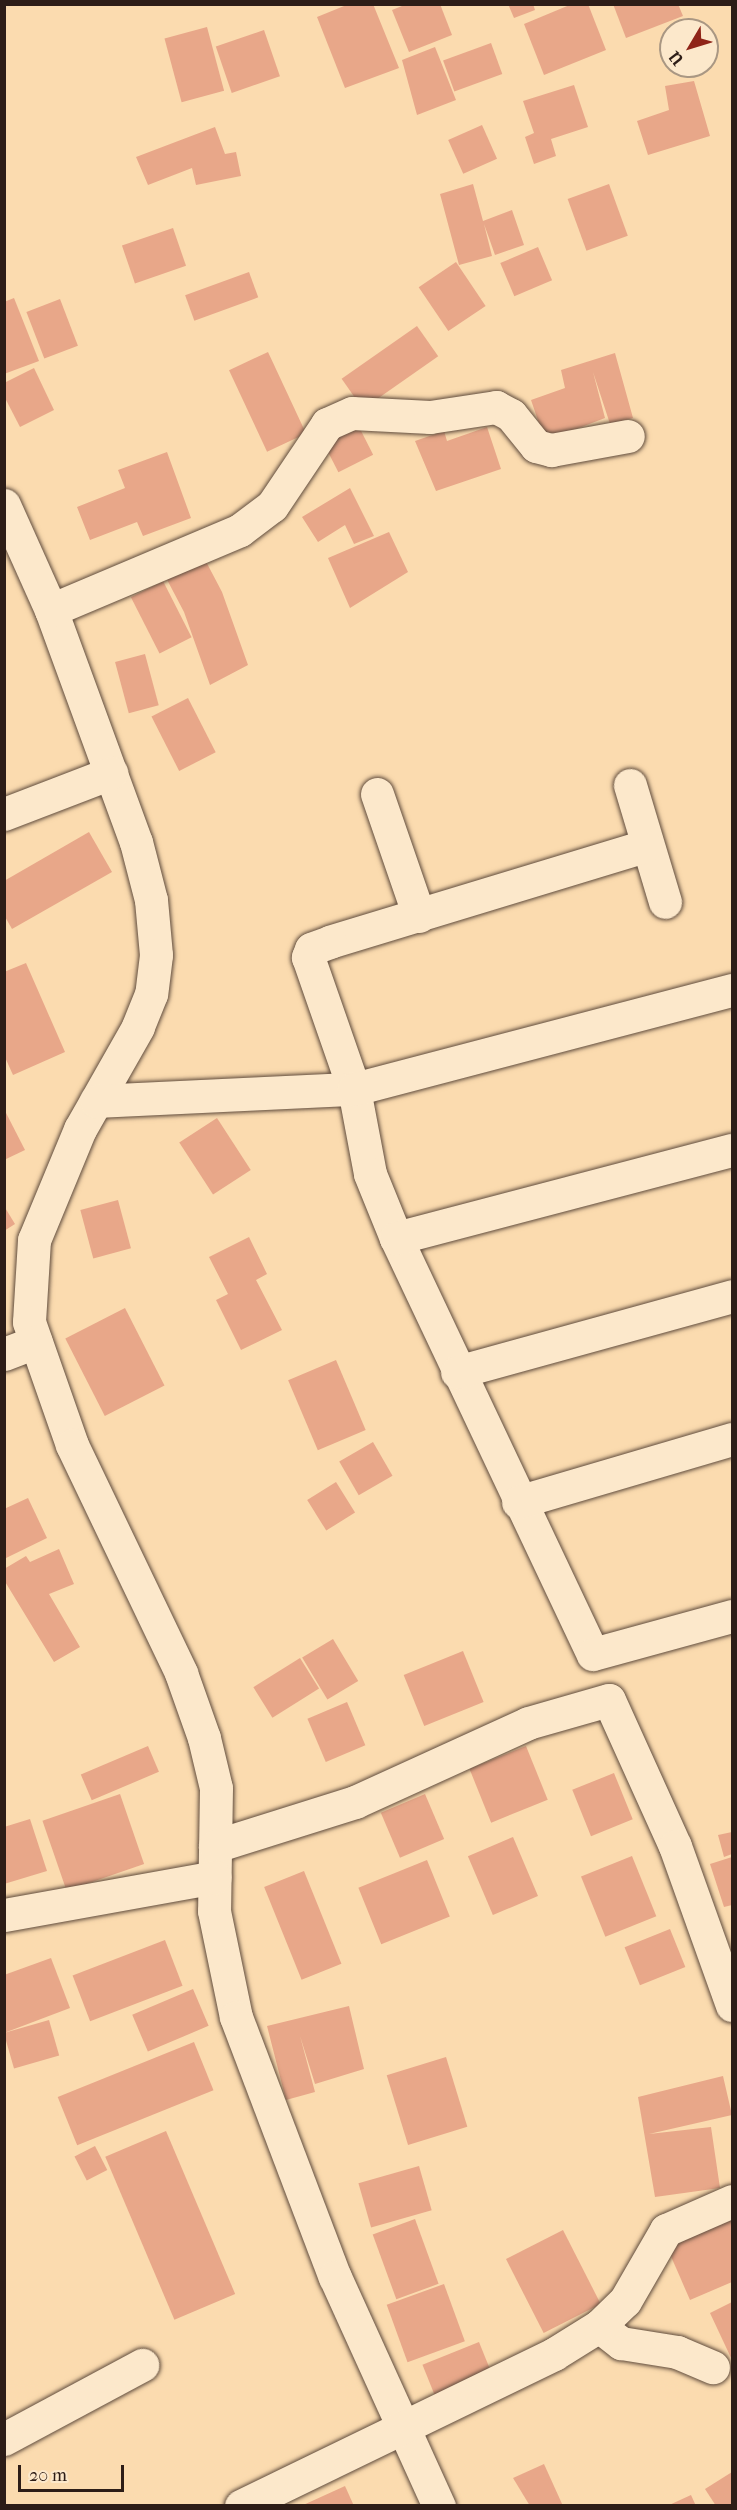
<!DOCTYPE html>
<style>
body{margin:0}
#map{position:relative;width:737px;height:2510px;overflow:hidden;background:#fbdbaf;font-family:"IM FELL French Canon",serif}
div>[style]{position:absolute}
.building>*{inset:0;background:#e8a789;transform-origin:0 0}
.roads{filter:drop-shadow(0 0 2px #604c3d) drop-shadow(0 0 2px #604c3d)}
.minor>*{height:33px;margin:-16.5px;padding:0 16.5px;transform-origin:16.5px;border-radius:16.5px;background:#fce8cb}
span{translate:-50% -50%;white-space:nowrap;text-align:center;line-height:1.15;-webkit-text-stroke:4.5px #fce8cb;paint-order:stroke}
.frame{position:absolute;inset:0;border:6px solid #2d1d17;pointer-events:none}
.north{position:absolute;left:659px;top:18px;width:60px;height:60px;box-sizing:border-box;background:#fce8cb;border:2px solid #a99783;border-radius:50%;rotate:232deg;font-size:16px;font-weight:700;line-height:24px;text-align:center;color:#2d1d17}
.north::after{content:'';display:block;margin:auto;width:21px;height:27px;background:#8f2418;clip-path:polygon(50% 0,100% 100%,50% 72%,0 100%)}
.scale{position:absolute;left:18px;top:2465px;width:106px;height:27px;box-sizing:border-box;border:3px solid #2d1d17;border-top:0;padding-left:8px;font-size:18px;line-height:21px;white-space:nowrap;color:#2d1d17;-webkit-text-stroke:4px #fce8cb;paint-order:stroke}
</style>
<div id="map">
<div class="building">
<i style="clip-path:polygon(349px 4px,373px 4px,399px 68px,345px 88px,317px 17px)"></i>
<i style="clip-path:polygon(407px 4px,440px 4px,452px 35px,409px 52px,392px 10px)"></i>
<i style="clip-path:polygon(508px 4px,533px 4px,535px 10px,514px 18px)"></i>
<i style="clip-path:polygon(572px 4px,588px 4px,606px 50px,544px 75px,524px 24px)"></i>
<i style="clip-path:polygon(613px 4px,678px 4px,683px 16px,626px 38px)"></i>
<i style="left:207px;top:27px;width:66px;height:44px;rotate:75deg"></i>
<i style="left:264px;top:30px;width:49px;height:51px;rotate:71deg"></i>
<i style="left:491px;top:43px;width:33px;height:51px;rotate:70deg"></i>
<i style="clip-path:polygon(435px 47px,456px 100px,417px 115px,402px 60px)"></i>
<i style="clip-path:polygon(694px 81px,710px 136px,648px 155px,637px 121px,669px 110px,665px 86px)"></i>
<i style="clip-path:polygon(574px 85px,588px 127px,551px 139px,556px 156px,534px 164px,525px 137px,534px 133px,523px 101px)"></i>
<i style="left:482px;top:125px;width:37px;height:37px;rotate:66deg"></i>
<i style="clip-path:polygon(215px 127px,225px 154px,236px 152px,241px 176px,196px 185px,192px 168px,148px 185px,136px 157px)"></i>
<i style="clip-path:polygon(473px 184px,483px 221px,512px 210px,524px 245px,495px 255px,484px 224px,492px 256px,459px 265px,440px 194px)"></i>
<i style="left:609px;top:184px;width:55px;height:44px;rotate:70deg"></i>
<i style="left:173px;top:228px;width:40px;height:54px;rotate:71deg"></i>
<i style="left:538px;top:247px;width:36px;height:41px;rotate:67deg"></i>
<i style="left:456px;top:262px;width:53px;height:45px;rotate:56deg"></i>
<i style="left:249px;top:272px;width:27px;height:68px;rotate:70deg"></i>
<i style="clip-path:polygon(14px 298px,39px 361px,4px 374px,4px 302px)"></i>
<i style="left:60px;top:299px;width:50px;height:36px;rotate:69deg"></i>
<i style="left:417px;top:326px;width:37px;height:92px;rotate:55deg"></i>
<i style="left:268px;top:352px;width:90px;height:43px;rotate:65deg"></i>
<i style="clip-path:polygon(615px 353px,633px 418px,610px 424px,593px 372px,605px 418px,545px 441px,531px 400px,565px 388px,561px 370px)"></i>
<i style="clip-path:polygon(34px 368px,54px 410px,20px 427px,4px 396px,4px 383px)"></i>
<i style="left:355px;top:419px;width:40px;height:39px;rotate:63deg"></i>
<i style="clip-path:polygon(487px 427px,501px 469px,436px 491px,415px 441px,444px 431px,447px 441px)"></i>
<i style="clip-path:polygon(167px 452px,191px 518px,143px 536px,137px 522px,90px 540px,77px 507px,125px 488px,118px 470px)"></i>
<i style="clip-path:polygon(350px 488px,374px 536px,354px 544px,345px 525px,318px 542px,302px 517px)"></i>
<i style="clip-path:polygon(389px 532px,408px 572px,350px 608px,328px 558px)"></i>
<i style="clip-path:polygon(201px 552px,222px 592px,248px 665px,210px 685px,184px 612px,163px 572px)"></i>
<i style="left:163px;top:581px;width:63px;height:36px;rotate:63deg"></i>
<i style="left:145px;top:654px;width:53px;height:31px;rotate:75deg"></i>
<i style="left:188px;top:698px;width:61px;height:41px;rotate:63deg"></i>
<i style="clip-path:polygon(89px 832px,112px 872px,12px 929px,4px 915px,4px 881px)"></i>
<i style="clip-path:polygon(26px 963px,65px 1052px,13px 1075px,4px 1055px,4px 972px)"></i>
<i style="clip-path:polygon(4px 1109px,25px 1150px,4px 1160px)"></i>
<i style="left:217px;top:1118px;width:62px;height:45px;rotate:57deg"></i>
<i style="left:118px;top:1200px;width:50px;height:39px;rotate:75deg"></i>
<i style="clip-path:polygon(4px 1206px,15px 1224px,4px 1231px)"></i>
<i style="clip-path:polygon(249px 1237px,267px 1274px,256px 1280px,282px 1330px,241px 1350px,216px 1300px,228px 1294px,209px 1257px)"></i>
<i style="left:125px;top:1308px;width:87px;height:67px;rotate:63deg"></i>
<i style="left:336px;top:1360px;width:76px;height:52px;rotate:67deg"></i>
<i style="left:373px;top:1442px;width:39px;height:39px;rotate:60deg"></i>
<i style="left:336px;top:1482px;width:36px;height:34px;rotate:58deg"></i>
<i style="clip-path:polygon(28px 1498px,47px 1538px,4px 1559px,4px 1509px)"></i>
<i style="clip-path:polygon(59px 1549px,74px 1584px,49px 1594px,80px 1647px,54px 1662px,4px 1580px,4px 1569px,26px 1556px,30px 1562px)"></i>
<i style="left:333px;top:1639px;width:49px;height:36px;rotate:59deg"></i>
<i style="left:463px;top:1651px;width:55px;height:64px;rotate:68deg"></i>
<i style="left:300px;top:1658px;width:36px;height:55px;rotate:58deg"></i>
<i style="left:347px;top:1702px;width:47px;height:43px;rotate:67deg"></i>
<i style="left:148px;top:1746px;width:28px;height:73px;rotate:67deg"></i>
<i style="left:526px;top:1746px;width:58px;height:61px;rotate:68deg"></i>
<i style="left:614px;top:1773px;width:50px;height:45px;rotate:68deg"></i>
<i style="left:120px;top:1794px;width:74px;height:82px;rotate:71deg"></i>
<i style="left:425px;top:1794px;width:49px;height:48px;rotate:67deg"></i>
<i style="clip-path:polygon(30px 1819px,47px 1871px,4px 1884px,4px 1827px)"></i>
<i style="clip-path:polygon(732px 1832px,732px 1854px,724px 1857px,718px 1835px)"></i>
<i style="left:513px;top:1837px;width:64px;height:49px;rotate:67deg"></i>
<i style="left:632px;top:1856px;width:65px;height:55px;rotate:68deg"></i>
<i style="clip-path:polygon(732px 1857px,732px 1905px,724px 1907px,710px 1864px)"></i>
<i style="left:427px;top:1860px;width:61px;height:74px;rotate:68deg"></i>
<i style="left:304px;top:1871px;width:100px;height:43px;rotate:68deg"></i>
<i style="left:670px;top:1929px;width:41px;height:49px;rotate:68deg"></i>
<i style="left:165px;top:1940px;width:49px;height:99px;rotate:69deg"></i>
<i style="clip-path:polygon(51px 1958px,70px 2008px,4px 2033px,4px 1975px)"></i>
<i style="left:193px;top:1989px;width:40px;height:66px;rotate:67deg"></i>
<i style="clip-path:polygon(349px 2006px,364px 2069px,315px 2084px,300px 2036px,315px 2092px,286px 2100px,267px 2026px)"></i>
<i style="left:49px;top:2020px;width:37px;height:47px;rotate:74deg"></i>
<i style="left:194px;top:2042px;width:52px;height:147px;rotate:68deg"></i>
<i style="left:446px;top:2057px;width:73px;height:62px;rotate:73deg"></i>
<i style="clip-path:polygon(723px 2076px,732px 2115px,649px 2134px,711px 2127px,720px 2188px,655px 2197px,638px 2097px)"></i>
<i style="left:166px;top:2131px;width:177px;height:66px;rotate:67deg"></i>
<i style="left:95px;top:2146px;width:27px;height:23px;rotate:63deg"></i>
<i style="left:419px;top:2166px;width:46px;height:63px;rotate:74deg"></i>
<i style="clip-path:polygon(732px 2216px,732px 2282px,690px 2300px,663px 2238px)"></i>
<i style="left:415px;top:2219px;width:69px;height:45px;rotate:70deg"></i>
<i style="left:563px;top:2230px;width:83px;height:64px;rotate:63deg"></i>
<i style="left:444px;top:2284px;width:61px;height:61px;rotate:70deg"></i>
<i style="clip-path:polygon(732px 2302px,732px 2360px,710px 2313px)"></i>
<i style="left:479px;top:2342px;width:35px;height:61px;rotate:68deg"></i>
<i style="clip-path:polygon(544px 2464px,563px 2506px,530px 2506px,513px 2478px)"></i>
<i style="clip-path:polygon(732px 2472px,732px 2506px,716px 2506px,705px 2489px)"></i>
<i style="clip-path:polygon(345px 2486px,354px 2506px,301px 2506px)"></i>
<i style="clip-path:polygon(691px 2495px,696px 2506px,667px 2506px)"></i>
</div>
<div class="roads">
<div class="minor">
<i style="left:4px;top:505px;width:115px;rotate:65.9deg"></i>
<i style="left:51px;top:610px;width:247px;rotate:69.9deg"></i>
<i style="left:136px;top:842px;width:60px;rotate:75.5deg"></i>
<i style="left:151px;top:900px;width:55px;rotate:84.8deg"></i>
<i style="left:156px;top:955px;width:39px;rotate:97deg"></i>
<i style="left:151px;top:994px;width:35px;rotate:112deg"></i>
<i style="left:138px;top:1027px;width:117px;rotate:119.6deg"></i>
<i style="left:80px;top:1129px;width:120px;rotate:112.5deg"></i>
<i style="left:34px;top:1240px;width:82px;rotate:93.5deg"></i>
<i style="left:29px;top:1322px;width:130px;rotate:70.7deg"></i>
<i style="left:72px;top:1445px;width:253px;rotate:64.4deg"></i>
<i style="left:181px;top:1673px;width:69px;rotate:70.5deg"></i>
<i style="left:204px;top:1738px;width:51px;rotate:76.5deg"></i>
<i style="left:216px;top:1788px;width:123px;rotate:90.9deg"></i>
<i style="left:214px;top:1911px;width:108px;rotate:78.3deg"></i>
<i style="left:236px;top:2017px;width:278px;rotate:69.2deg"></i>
<i style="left:335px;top:2277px;width:252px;rotate:65.6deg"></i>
<i style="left:51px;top:610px;width:205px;rotate:-22.9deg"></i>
<i style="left:240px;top:530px;width:40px;rotate:-37deg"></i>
<i style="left:272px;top:506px;width:99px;rotate:-56.1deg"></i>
<i style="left:327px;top:424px;width:27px;rotate:-24deg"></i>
<i style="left:352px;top:413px;width:78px;rotate:2.9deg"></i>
<i style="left:430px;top:417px;width:67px;rotate:-8.6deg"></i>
<i style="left:496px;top:407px;width:17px;rotate:28deg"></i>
<i style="left:511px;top:415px;width:40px;rotate:51deg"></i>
<i style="left:536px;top:446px;width:16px;rotate:15deg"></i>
<i style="left:551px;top:450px;width:78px;rotate:-10.3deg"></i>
<i style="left:630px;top:785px;width:122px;rotate:73.3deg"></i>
<i style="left:377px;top:794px;width:129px;rotate:71deg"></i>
<i style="left:4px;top:814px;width:115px;rotate:-21deg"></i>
<i style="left:645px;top:846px;width:329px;rotate:163.1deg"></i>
<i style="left:330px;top:942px;width:20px;rotate:160deg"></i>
<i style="left:311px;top:949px;width:9px;rotate:111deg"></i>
<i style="left:308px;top:957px;width:140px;rotate:70.8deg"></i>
<i style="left:354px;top:1089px;width:86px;rotate:79.3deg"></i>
<i style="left:370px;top:1174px;width:69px;rotate:67.9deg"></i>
<i style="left:396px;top:1238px;width:460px;rotate:64.7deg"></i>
<i style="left:593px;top:1654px;width:144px;rotate:-15.3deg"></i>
<i style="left:96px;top:1101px;width:258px;rotate:-2.7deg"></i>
<i style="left:354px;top:1089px;width:391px;rotate:-14.7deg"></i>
<i style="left:396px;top:1238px;width:347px;rotate:-14.7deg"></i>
<i style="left:4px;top:1354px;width:34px;rotate:-21deg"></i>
<i style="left:457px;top:1372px;width:285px;rotate:-15.4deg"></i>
<i style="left:518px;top:1502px;width:223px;rotate:-16.4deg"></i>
<i style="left:215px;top:1846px;width:147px;rotate:-17.4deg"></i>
<i style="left:355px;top:1802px;width:190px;rotate:-24.5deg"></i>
<i style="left:528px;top:1723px;width:84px;rotate:-15.9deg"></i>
<i style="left:609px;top:1700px;width:160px;rotate:65.7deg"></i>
<i style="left:675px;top:1846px;width:169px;rotate:70.3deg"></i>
<i style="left:4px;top:1915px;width:214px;rotate:-10.2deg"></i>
<i style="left:599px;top:2326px;width:28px;rotate:38deg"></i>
<i style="left:621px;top:2343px;width:57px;rotate:9.1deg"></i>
<i style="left:677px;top:2352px;width:39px;rotate:23deg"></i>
<i style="left:4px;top:2439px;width:157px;rotate:-28.2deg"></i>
<i style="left:241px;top:2506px;width:348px;rotate:-25.9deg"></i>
<i style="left:554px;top:2354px;width:53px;rotate:-31.9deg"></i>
<i style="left:599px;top:2326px;width:36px;rotate:-44deg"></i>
<i style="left:625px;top:2301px;width:82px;rotate:-60deg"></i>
<i style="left:666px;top:2230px;width:72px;rotate:-23.7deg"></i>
</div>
</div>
<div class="frame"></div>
<div class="north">U</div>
<div class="scale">20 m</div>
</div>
